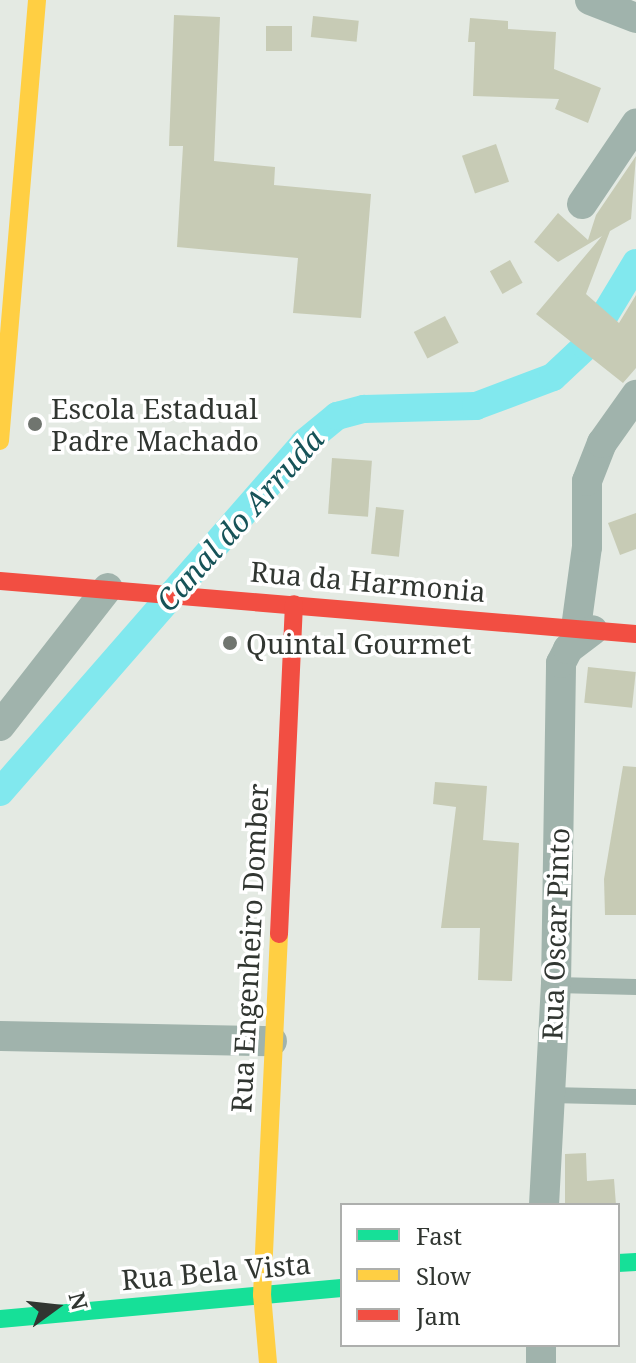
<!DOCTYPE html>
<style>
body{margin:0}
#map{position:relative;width:636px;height:1363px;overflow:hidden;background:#e4eae3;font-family:"Noto Serif",serif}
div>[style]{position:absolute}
.canal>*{height:28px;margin:-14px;padding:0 14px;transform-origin:14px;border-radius:14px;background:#81e8ee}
.building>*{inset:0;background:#c7cbb5;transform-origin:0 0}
.lane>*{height:16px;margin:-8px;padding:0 8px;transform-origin:8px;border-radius:8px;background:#a0b3ac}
.street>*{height:30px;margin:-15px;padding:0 15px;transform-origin:15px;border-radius:15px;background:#a0b3ac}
.fast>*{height:18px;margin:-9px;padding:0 9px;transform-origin:9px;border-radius:9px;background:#16e098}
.slow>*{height:18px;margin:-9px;padding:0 9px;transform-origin:9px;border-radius:9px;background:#ffcf43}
.jam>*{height:18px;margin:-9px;padding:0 9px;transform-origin:9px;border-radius:9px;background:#f24e42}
.dots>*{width:22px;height:22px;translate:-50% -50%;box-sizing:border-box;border:4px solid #fff;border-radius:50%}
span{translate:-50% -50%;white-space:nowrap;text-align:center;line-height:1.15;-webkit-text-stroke:7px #fff;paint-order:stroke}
.poi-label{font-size:28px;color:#313631}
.left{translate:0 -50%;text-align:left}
.street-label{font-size:28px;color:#313631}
.water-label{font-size:30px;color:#165358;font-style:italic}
.legend{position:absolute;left:340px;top:1203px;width:280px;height:144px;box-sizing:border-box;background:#fff;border:2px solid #adafad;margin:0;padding:10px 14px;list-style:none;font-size:24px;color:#313631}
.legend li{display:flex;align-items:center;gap:16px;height:40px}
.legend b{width:40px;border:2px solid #adafad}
.north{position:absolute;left:16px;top:1267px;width:80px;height:80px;-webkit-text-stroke:6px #fff;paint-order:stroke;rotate:75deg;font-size:22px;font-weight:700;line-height:32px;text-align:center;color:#313631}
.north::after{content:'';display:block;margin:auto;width:28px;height:36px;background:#313631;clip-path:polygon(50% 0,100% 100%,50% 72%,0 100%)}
</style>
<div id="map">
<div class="canal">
<i style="left:0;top:792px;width:463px;rotate:-48.9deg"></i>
<i style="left:304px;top:443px;width:43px;rotate:-39.3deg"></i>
<i style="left:337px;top:416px;width:28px;rotate:-15deg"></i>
<i style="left:364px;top:409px;width:112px;rotate:-1.5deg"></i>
<i style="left:476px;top:406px;width:82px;rotate:-20.6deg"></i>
<i style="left:553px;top:377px;width:45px;rotate:-43.2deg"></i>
<i style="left:586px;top:346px;width:97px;rotate:-58.9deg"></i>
</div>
<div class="building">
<i style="clip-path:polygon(174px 15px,220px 17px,214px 161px,275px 167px,274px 185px,371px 194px,361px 318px,293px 313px,298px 258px,177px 247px,183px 146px,169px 146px)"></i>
<i style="left:313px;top:16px;width:46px;height:21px;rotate:6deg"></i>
<i style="clip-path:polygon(470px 18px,508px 21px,508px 29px,556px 32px,554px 69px,601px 88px,588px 123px,555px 109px,559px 99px,473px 96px,475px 42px,468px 42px)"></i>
<i style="left:266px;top:26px;width:26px;height:25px"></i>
<i style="left:496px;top:144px;width:40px;height:36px;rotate:71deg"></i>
<i style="clip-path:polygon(636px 156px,631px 219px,610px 231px,586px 294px,619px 323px,636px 295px,636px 368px,623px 383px,536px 314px,602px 236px,558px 262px,534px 242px,558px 213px,588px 240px,596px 215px)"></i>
<i style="left:510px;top:260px;width:26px;height:23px;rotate:61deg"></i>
<i style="left:445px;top:316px;width:30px;height:35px;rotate:63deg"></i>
<i style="left:332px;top:458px;width:40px;height:56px;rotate:4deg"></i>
<i style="left:376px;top:507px;width:28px;height:47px;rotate:6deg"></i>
<i style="clip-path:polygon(636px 513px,636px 549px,620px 555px,608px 523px)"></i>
<i style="left:588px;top:667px;width:48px;height:36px;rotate:6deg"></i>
<i style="clip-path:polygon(623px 766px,636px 767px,636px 915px,605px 915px,604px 879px)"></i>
<i style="clip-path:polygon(435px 782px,487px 786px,483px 840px,519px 843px,512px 981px,478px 980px,480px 928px,441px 928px,456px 807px,433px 804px)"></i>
<i style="clip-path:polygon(586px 1153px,587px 1181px,614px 1179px,616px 1205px,565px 1205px,565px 1154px)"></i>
</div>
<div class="lane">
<i style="left:556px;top:985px;width:80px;rotate:1.4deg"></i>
<i style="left:550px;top:1095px;width:86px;rotate:1.3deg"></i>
</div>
<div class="street">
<i style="left:590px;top:0;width:49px;rotate:21.4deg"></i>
<i style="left:582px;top:204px;width:97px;rotate:-56deg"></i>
<i style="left:576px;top:628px;width:82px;rotate:-82.3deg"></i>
<i style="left:587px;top:547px;width:66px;rotate:-90deg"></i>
<i style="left:587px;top:481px;width:41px;rotate:-68.5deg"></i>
<i style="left:602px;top:443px;width:59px;rotate:-54.7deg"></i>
<i style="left:0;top:726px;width:175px;rotate:-52deg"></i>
<i style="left:0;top:1036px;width:272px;rotate:1.1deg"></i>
<i style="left:544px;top:1205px;width:220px;rotate:-86.9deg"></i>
<i style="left:556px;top:985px;width:322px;rotate:-89.1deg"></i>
<i style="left:561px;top:663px;width:16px;rotate:-63deg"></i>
<i style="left:568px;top:649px;width:31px;rotate:-37deg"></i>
<i style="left:541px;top:1363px;width:18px;rotate:-90deg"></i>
</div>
<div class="fast">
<i style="left:618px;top:1263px;width:18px;rotate:-3deg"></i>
<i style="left:0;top:1319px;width:343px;rotate:-5.2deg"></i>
</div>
<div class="slow">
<i style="left:0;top:441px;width:443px;rotate:-85.2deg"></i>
<i style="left:268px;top:1363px;width:68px;rotate:-95deg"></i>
<i style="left:262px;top:1295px;width:361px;rotate:-87.3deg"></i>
</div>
<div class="jam">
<i style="left:0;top:581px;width:638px;rotate:4.76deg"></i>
<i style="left:279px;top:934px;width:330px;rotate:-87.4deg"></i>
</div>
<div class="dots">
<i style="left:35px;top:424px;background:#70756f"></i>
<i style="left:230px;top:643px;background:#70756f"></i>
</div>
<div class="poi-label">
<span class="left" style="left:51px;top:424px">Escola Estadual<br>Padre Machado</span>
<span class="left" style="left:246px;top:643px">Quintal Gourmet</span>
</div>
<div class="street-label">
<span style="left:368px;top:581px;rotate:5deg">Rua da Harmonia</span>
<span style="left:555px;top:934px;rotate:-88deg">Rua Oscar Pinto</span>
<span style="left:249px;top:948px;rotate:-87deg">Rua Engenheiro Domber</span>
<span style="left:216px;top:1271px;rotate:-5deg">Rua Bela Vista</span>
</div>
<div class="water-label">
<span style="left:240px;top:520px;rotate:-48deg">Canal do Arruda</span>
</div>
<ul class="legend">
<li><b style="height:10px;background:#16e098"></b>Fast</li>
<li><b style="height:10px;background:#ffcf43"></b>Slow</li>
<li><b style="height:10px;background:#f24e42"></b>Jam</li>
</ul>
<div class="north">N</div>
</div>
